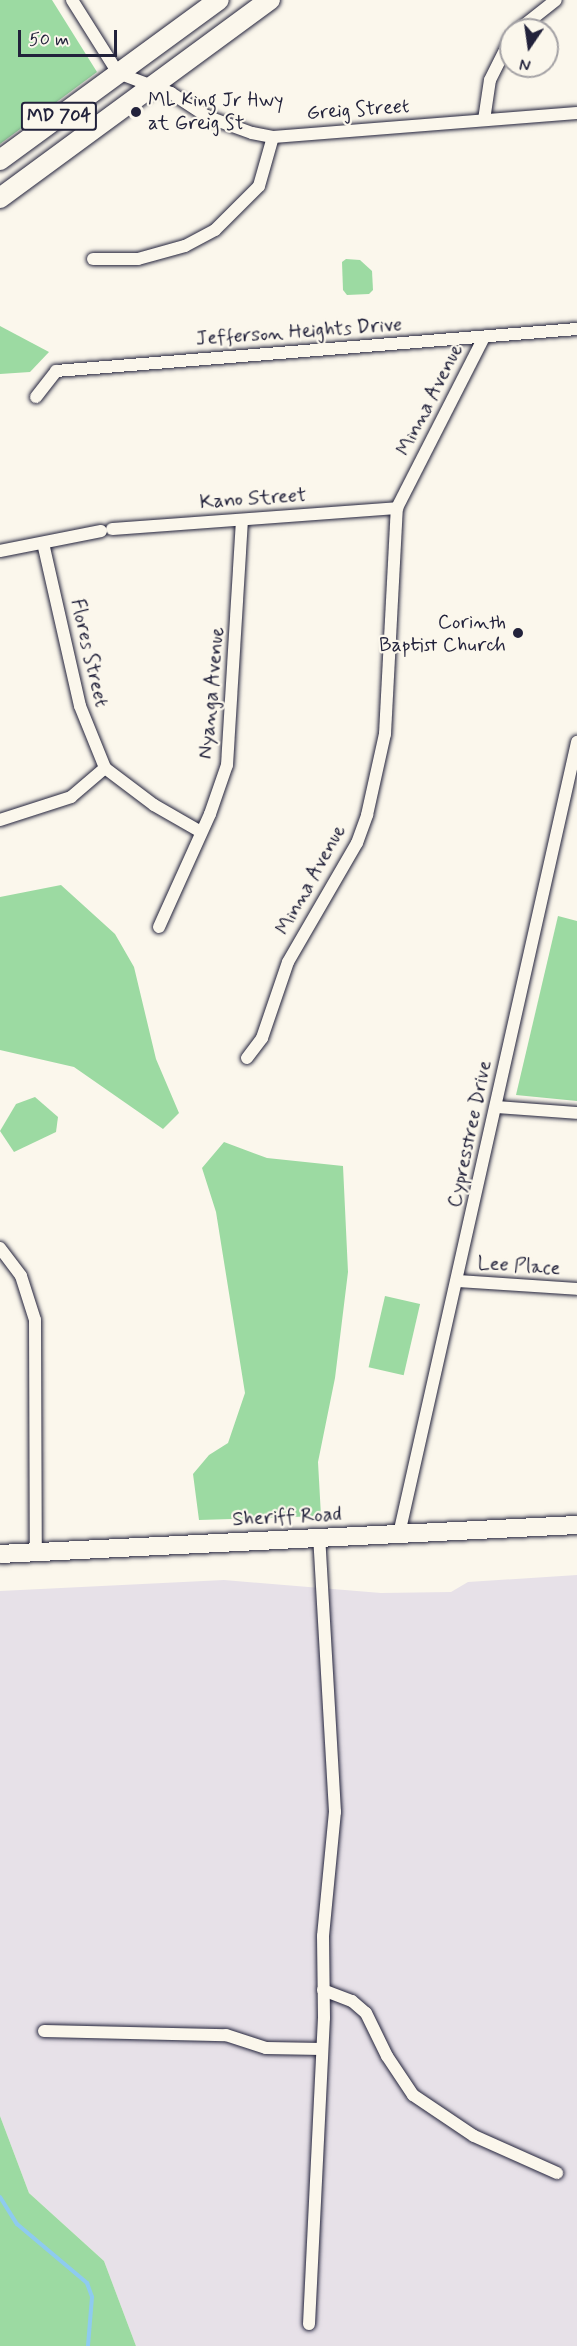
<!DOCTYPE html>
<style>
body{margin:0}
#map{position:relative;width:577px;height:2346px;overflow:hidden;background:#fbf7ec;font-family:Mynerve,sans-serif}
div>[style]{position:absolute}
.built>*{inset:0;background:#e7e1e8}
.green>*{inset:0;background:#9cdaa2;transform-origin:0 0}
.stream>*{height:4px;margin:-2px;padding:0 2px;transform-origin:2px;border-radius:2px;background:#8ecbef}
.roads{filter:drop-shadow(0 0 2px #22223b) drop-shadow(0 0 2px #22223b)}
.minor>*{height:12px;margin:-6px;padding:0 6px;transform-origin:6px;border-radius:6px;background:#fbf7ec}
.secondary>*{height:18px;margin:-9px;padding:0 9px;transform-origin:9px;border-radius:9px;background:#fbf7ec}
.primary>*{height:20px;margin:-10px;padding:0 10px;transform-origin:10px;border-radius:10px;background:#fbf7ec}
.dots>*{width:16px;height:16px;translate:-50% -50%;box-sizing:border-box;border:3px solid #fbf7ec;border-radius:50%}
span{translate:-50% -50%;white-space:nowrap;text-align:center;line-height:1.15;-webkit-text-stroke:4.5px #fbf7ec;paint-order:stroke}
.shield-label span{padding:2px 4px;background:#fbf7ec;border:2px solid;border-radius:4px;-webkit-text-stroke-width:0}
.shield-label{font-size:18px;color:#22223b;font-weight:700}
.poi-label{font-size:20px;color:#22223b}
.left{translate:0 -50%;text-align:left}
.right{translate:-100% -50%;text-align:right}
.street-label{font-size:20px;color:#22223b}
.north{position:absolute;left:499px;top:18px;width:60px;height:60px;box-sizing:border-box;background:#fbf7ec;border:2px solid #a4a2a5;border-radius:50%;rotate:193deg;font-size:16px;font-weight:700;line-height:24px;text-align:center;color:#22223b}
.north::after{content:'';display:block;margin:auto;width:21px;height:27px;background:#22223b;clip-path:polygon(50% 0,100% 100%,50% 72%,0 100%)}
.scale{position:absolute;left:18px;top:30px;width:99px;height:27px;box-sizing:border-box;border:3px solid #22223b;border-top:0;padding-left:8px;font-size:18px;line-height:21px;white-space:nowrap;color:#22223b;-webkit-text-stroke:4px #fbf7ec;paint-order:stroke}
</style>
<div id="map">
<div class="built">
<i style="clip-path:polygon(577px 1575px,577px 2346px,136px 2346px,104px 2261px,29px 2193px,0 2116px,0 1591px,224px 1580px,381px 1593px,451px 1592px,468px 1582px)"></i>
</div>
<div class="green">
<i style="clip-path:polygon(0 0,52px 0,97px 72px,0 144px)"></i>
<i style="clip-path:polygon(346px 259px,360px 260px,372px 271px,373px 290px,369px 294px,347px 295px,343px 290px,342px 262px)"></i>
<i style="clip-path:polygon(0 326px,49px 352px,30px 372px,0 374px)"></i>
<i style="clip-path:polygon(61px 885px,115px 934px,134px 967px,156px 1059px,179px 1113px,163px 1129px,74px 1067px,0 1050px,0 897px)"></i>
<i style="clip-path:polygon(558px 916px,577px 921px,577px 1101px,516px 1095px)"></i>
<i style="clip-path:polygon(35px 1097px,58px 1117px,56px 1132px,14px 1152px,0 1131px,16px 1104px)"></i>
<i style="clip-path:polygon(224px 1142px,267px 1158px,343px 1166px,348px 1272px,335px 1378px,318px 1462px,321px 1516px,199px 1520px,193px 1474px,209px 1455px,228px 1443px,245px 1393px,216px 1212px,202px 1168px)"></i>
<i style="left:385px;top:1296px;width:36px;height:73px;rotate:13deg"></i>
<i style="clip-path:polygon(0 2116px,29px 2193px,104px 2261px,136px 2346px,0 2346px)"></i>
</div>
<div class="stream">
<i style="left:0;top:2197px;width:32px;rotate:58deg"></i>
<i style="left:17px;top:2224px;width:92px;rotate:40.1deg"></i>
<i style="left:87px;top:2283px;width:15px;rotate:70deg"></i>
<i style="left:92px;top:2297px;width:49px;rotate:94.7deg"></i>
</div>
<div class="roads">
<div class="minor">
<i style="left:72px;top:0;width:86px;rotate:57.8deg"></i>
<i style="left:118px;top:73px;width:57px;rotate:20.7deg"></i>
<i style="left:171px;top:93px;width:44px;rotate:33deg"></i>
<i style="left:208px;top:117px;width:47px;rotate:20deg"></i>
<i style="left:252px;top:133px;width:21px;rotate:11deg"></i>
<i style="left:273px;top:137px;width:305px;rotate:-4.5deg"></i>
<i style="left:518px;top:30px;width:48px;rotate:-38.3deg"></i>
<i style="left:484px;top:120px;width:40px;rotate:-81.5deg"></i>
<i style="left:490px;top:80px;width:47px;rotate:-63.4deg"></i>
<i style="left:93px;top:259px;width:45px"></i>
<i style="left:138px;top:259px;width:49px;rotate:-15.5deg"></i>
<i style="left:185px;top:246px;width:34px;rotate:-28deg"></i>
<i style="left:215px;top:230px;width:62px;rotate:-45deg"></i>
<i style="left:259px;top:186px;width:51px;rotate:-74.1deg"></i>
<i style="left:36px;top:397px;width:33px;rotate:-52deg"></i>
<i style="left:56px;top:371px;width:523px;rotate:-4.61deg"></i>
<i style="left:112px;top:529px;width:286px;rotate:-4.2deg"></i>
<i style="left:43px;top:543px;width:167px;rotate:77.2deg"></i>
<i style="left:80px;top:706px;width:67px;rotate:68deg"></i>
<i style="left:105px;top:768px;width:61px;rotate:37.1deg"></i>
<i style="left:154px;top:805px;width:54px;rotate:29.9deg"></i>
<i style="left:0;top:551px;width:103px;rotate:-11.2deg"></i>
<i style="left:0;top:820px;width:75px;rotate:-17.9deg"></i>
<i style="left:71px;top:797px;width:45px;rotate:-40.5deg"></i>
<i style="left:159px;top:927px;width:124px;rotate:-65.7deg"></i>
<i style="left:210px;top:814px;width:52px;rotate:-70.9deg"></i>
<i style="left:227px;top:765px;width:245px;rotate:-86.5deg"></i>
<i style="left:247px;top:1058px;width:25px;rotate:-53deg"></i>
<i style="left:262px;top:1038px;width:80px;rotate:-71.1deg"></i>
<i style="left:288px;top:962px;width:138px;rotate:-59.9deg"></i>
<i style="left:357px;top:843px;width:30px;rotate:-70deg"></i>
<i style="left:367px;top:815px;width:83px;rotate:-77.5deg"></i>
<i style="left:385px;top:734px;width:226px;rotate:-87deg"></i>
<i style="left:397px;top:508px;width:192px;rotate:-63deg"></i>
<i style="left:496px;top:1107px;width:81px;rotate:4.2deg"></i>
<i style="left:0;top:1248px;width:35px;rotate:53deg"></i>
<i style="left:21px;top:1276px;width:46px;rotate:72.3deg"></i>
<i style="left:35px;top:1320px;width:232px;rotate:89.8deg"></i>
<i style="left:458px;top:1281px;width:119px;rotate:3.8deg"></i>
<i style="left:399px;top:1534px;width:812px;rotate:-77.33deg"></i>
<i style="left:323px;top:1990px;width:31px;rotate:21deg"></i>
<i style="left:352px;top:2001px;width:18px;rotate:41deg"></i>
<i style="left:366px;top:2013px;width:48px;rotate:64deg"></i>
<i style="left:387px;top:2056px;width:47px;rotate:56.3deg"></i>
<i style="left:413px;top:2095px;width:73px;rotate:33.9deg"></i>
<i style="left:474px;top:2136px;width:91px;rotate:24deg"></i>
<i style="left:44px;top:2031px;width:182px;rotate:1.3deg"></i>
<i style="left:226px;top:2035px;width:42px;rotate:18deg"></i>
<i style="left:266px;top:2048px;width:56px;rotate:1deg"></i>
<i style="left:309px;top:2324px;width:306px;rotate:-87.2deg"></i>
<i style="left:324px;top:2018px;width:82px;rotate:-90.7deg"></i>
<i style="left:323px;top:1936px;width:125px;rotate:-84.5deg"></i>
<i style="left:335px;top:1812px;width:274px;rotate:-93.3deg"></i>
</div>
<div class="secondary">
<i style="left:0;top:1554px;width:578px;rotate:-2.88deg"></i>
</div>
<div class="primary">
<i style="left:0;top:160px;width:271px;rotate:-36.2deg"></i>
<i style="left:0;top:198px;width:335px;rotate:-36.3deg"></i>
</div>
</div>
<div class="dots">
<i style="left:136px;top:112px;background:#22223b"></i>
<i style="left:518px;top:633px;background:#22223b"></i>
</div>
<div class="shield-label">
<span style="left:59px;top:116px">MD 704</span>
</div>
<div class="poi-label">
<span class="left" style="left:148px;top:112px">ML King Jr Hwy<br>at Greig St</span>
<span class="right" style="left:506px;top:634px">Corinth<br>Baptist Church</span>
</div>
<div class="street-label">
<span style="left:358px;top:110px;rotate:-4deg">Greig Street</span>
<span style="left:299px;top:332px;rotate:-4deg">Jefferson Heights Drive</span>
<span style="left:430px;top:400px;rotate:-63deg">Minna Avenue</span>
<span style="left:253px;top:499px;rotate:-4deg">Kano Street</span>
<span style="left:89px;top:653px;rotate:77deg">Flores Street</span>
<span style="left:212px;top:693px;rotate:-85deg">Nyanga Avenue</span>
<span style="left:311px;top:880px;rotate:-61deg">Minna Avenue</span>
<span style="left:470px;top:1134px;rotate:-78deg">Cypresstree Drive</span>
<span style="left:519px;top:1266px;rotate:4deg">Lee Place</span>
<span style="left:287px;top:1517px;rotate:-3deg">Sheriff Road</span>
</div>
<div class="north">N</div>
<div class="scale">50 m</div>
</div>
